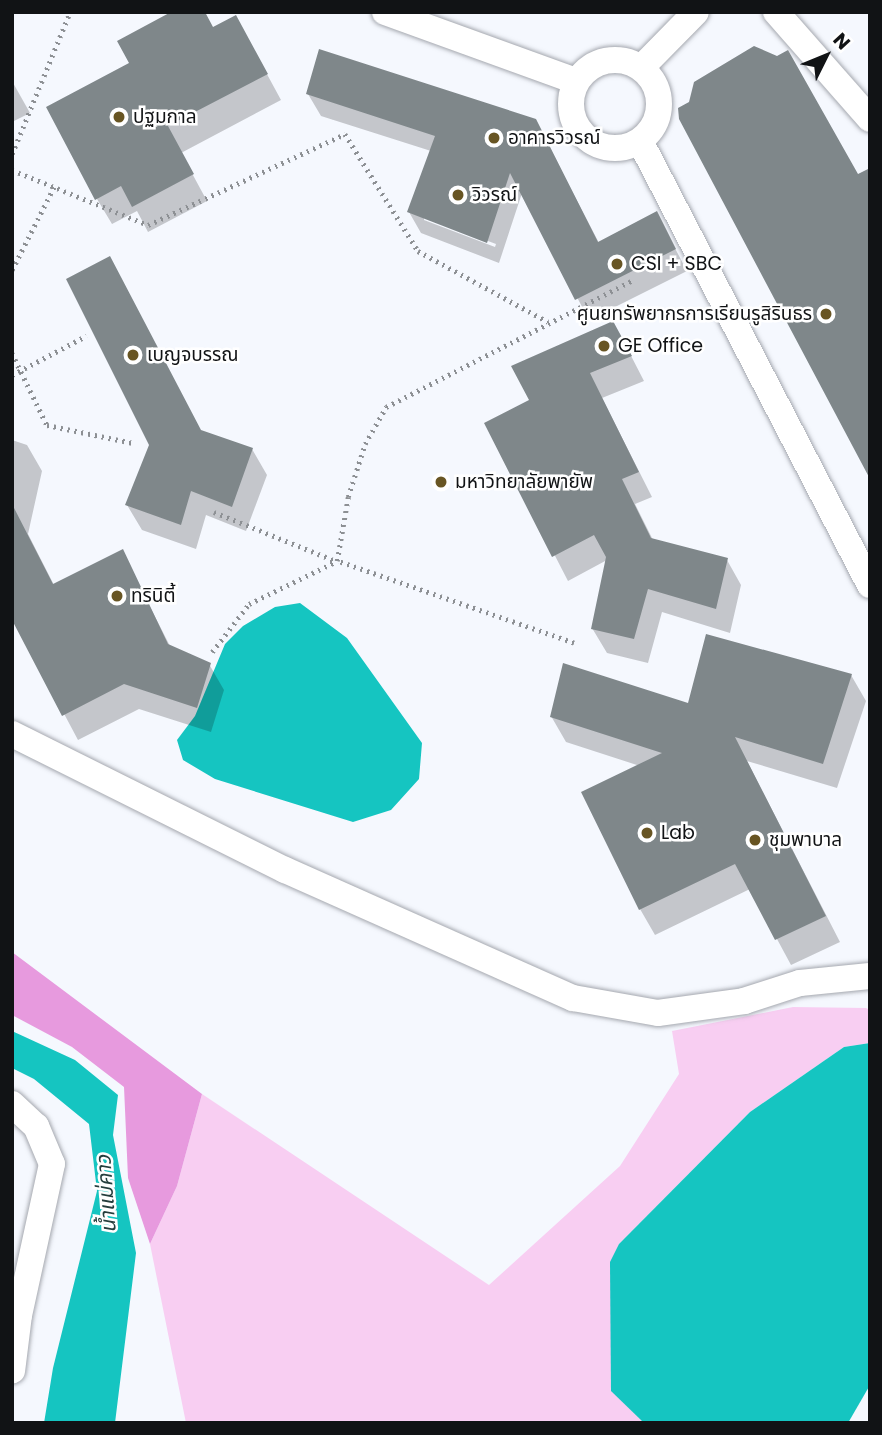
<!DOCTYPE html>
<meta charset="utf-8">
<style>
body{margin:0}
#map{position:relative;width:882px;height:1435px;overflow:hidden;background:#f5f8fe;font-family:Poppins,"Noto Sans Thai",sans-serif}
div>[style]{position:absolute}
.green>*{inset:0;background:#f8cef2}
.forest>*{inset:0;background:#e79ade}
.water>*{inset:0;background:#15c5c1}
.shadow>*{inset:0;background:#0003}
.building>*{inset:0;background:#7f878a}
.path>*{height:4.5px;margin-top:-2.25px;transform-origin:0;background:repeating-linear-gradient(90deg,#8d9094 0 2px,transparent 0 7px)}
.roads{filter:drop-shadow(0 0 2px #a5a8af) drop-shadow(0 0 2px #a5a8af)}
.minor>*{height:26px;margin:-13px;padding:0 13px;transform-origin:13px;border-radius:13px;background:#fff}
.minor>.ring{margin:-13px;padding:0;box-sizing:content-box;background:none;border:26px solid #fff;border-radius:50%}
.dots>*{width:19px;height:19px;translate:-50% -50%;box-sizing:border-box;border:4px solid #fff;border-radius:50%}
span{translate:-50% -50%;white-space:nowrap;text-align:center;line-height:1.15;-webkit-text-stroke:5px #fff;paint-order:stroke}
.poi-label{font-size:19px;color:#111315}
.left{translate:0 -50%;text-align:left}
.right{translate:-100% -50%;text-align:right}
.water-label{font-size:21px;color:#253e3d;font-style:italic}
.frame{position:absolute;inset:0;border:14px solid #111315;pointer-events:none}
.north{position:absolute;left:791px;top:21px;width:70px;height:70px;-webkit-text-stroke:5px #fff;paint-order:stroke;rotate:47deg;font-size:19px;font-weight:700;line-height:28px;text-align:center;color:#111315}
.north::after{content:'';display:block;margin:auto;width:24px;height:32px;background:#111315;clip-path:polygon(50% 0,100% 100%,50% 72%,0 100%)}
</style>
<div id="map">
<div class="green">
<i style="clip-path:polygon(793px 1007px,866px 1008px,870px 1010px,870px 1043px,844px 1047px,750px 1112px,619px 1244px,611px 1390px,644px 1423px,186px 1423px,150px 1244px,177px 1186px,202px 1094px,489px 1285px,620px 1166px,679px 1074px,672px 1031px)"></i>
</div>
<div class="forest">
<i style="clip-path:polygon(12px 952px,202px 1094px,177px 1186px,150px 1244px,128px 1178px,124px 1087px,72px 1047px,12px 1015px)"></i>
</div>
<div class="water">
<i style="clip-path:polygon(300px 603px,347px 638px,422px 743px,419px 779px,391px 810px,353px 822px,215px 779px,183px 760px,177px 740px,195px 716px,225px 644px,243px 626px,275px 607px)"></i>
<i style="clip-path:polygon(12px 1031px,75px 1060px,118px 1095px,113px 1135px,136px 1253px,115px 1423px,44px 1423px,53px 1368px,97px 1191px,89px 1124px,34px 1079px,12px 1068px)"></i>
<i style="clip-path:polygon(870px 1043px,870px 1385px,848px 1423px,644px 1423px,611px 1391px,610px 1262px,619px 1244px,750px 1112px,844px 1047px)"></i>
</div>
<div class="shadow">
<i style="clip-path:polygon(214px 29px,250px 43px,281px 100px,181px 153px,207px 201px,148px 232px,137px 211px,112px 224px,97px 199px)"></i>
<i style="clip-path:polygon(12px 81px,30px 113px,12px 122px)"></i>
<i style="clip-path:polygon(evenodd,308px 94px,535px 120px,599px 243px,668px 235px,687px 271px,589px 320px,522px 193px,499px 263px,421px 233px,409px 212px,431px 151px,321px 116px,308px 94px,424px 217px,496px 244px,495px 247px,424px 220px,424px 217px)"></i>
<i style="clip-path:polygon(627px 348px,644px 381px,602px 398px,652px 497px,635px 504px,653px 540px,727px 560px,741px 585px,730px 633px,662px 612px,648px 663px,607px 653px,592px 628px,607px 560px,568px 581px,487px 424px)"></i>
<i style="clip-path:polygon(201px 432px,252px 449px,267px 475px,246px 531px,206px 515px,196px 549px,142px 530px,127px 505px)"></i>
<i style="clip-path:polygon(12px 440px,27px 445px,42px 471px,28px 534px,54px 585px,122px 552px,170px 646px,209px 664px,224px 690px,211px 732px,139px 709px,78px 740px,12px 616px)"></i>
<i style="clip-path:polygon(851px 675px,866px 701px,837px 788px,747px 761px,840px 942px,791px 965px,750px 889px,655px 935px,640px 909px,640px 766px,566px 742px,551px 716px,690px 705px)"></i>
</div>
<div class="building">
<i style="clip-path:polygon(171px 12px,205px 12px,213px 27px,236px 15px,268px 74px,168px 126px,194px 174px,132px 207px,121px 186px,95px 200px,46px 107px,129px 63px,117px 41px)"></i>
<i style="clip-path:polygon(754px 46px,777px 56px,788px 50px,858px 174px,870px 168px,870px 479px,679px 119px,678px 108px,689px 102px,694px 82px)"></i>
<i style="clip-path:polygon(319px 49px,536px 119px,598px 242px,657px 211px,676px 249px,575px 300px,510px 173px,487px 243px,407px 212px,435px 136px,306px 94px)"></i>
<i style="clip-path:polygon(110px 256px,201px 430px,253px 448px,232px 507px,191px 491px,181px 525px,125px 505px,149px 445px,66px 279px)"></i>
<i style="clip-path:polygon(613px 321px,632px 356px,590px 373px,639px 472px,622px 479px,651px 538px,728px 558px,716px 609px,648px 589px,634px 639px,591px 629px,606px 557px,594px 535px,552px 557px,484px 423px,529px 400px,511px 366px)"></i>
<i style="clip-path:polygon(12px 504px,53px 584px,123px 549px,168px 644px,211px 663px,197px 708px,124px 684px,62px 716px,12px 620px)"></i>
<i style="clip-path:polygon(706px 634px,852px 674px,823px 764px,735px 737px,826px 916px,775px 940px,735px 864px,639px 910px,581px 792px,662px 753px,550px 717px,563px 663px,688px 703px)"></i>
</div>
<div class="path">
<i style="left:12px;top:154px;width:153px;rotate:-67.8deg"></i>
<i style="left:12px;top:170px;width:147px;rotate:22deg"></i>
<i style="left:148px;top:225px;width:217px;rotate:-24.8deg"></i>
<i style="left:345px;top:134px;width:138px;rotate:58deg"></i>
<i style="left:418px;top:251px;width:148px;rotate:28.6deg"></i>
<i style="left:12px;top:270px;width:93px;rotate:-63.2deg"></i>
<i style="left:12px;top:353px;width:80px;rotate:64.1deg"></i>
<i style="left:47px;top:425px;width:88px;rotate:11.8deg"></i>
<i style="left:12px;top:375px;width:84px;rotate:-27.8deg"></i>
<i style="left:214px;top:512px;width:131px;rotate:21.9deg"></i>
<i style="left:574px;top:643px;width:251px;rotate:-160.9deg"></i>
<i style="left:337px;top:561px;width:65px;rotate:-80.2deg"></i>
<i style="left:348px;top:497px;width:56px;rotate:-72.2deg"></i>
<i style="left:365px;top:444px;width:43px;rotate:-60.4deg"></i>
<i style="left:386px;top:407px;width:278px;rotate:-27.2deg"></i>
<i style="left:212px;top:652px;width:61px;rotate:-52.4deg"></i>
<i style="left:249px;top:604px;width:98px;rotate:-26deg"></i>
</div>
<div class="roads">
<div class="minor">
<i style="left:385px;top:12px;width:203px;rotate:19.9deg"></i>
<i style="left:776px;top:12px;width:142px;rotate:48.7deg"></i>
<i class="ring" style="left:571px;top:60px;width:62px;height:62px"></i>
<i style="left:641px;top:68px;width:78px;rotate:-45.5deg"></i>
<i style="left:640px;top:141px;width:500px;rotate:62.62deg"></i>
<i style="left:12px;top:734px;width:305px;rotate:26.5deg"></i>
<i style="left:285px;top:870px;width:315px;rotate:24deg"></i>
<i style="left:573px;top:998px;width:86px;rotate:10deg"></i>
<i style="left:658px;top:1013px;width:87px;rotate:-7.9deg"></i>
<i style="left:744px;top:1001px;width:59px;rotate:-17.8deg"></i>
<i style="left:800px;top:983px;width:70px;rotate:-5.7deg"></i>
<i style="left:12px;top:1104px;width:33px;rotate:43deg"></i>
<i style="left:36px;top:1126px;width:41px;rotate:67.2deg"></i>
<i style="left:52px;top:1164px;width:155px;rotate:102.3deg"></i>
<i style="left:19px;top:1315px;width:56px;rotate:97.1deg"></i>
</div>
</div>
<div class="dots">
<i style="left:119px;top:117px;background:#685523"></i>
<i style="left:494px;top:138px;background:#685523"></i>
<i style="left:458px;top:195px;background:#685523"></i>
<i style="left:617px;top:264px;background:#685523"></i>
<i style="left:826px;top:314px;background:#685523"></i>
<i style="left:604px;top:346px;background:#685523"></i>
<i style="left:133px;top:355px;background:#685523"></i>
<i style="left:441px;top:482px;background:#685523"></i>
<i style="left:117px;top:596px;background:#685523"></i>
<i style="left:647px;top:833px;background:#685523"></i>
<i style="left:755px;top:840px;background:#685523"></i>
</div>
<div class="poi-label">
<span class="left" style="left:133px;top:117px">ปฐมกาล</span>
<span class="left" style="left:508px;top:138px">อาคารวิวรณ์</span>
<span class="left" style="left:472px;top:195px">วิวรณ์</span>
<span class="left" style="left:631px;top:264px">CSI + SBC</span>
<span class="right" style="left:812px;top:314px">ศูนยทรัพยากรการเรียนรูสิรินธร</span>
<span class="left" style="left:618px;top:346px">GE Office</span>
<span class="left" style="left:147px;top:355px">เบญจบรรณ</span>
<span class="left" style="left:455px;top:482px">มหาวิทยาลัยพายัพ</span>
<span class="left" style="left:131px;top:596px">ทรินิตี้</span>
<span class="left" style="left:661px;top:833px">Lab</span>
<span class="left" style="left:769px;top:840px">ชุมพาบาล</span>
</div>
<div class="water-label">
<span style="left:106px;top:1194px;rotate:-94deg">น้ำแม่คาว</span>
</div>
<div class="frame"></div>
<div class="north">N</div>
</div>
